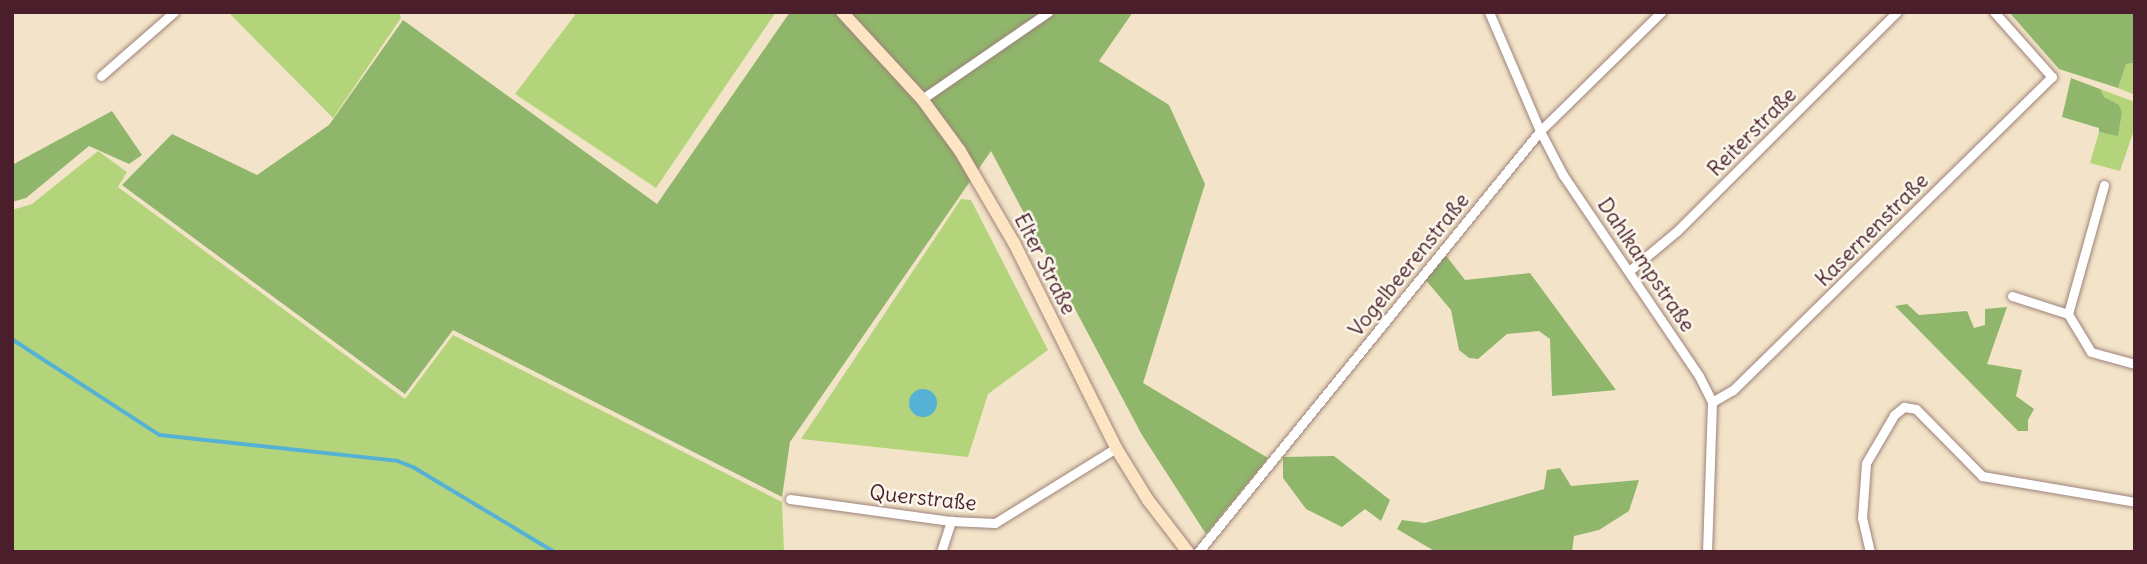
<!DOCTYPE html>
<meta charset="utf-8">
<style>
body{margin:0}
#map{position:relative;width:2147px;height:564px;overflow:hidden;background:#f3e4c9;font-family:Delius,sans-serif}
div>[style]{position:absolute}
.green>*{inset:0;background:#b4d47b}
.forest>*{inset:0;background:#8fb66b}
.water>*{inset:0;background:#55b2d4}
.round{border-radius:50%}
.stream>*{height:3.5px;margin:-1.75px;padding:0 1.75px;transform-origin:1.75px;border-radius:1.75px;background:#55b2d4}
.roads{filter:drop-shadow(0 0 2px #9e827a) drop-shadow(0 0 2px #9e827a)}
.street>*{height:9px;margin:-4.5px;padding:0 4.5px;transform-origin:4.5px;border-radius:4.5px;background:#fff}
.secondary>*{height:12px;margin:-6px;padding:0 6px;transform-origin:6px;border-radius:6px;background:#fde5c4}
span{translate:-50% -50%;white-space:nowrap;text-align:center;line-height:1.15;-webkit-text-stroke:5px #fbf7ec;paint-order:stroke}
.street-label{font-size:21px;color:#4a1f2b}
.frame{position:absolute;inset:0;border:14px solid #4a1f2b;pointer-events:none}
</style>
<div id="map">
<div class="green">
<i style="clip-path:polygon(228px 12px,399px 12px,401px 18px,333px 118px)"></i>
<i style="clip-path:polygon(572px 12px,776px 12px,656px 188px,515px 94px,575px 15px)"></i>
<i style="clip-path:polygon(2135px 63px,2135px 95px,2118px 88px,2126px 64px)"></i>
<i style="clip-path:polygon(2100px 89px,2135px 102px,2135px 127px,2120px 171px,2090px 163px,2099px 132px,2118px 135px,2122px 113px,2100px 93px)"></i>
<i style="clip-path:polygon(98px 151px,127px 172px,118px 187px,405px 399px,453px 335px,782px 502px,784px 552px,12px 552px,12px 210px,32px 204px)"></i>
<i style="clip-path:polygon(961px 199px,971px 200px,1048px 350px,988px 394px,968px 457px,801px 439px)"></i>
</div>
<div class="forest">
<i style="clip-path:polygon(790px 12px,1133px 12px,1099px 61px,1169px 105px,1205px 184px,1143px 383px,1268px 458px,1206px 534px,1142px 435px,991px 151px,790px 442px,782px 497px,453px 330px,405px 394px,122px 185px,172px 134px,257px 175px,329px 125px,403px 20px,657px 204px)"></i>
<i style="clip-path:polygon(2009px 12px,2135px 12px,2135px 63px,2126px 64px,2118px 88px,2059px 69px)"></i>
<i style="clip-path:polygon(2071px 78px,2100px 89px,2104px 97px,2119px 105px,2122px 113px,2118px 136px,2099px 132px,2099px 128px,2062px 117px)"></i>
<i style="clip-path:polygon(112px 111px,142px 155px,129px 164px,89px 146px,26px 198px,12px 202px,12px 165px)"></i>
<i style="clip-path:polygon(1444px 253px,1465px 280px,1530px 273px,1616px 390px,1552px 396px,1550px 339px,1539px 331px,1507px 334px,1478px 359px,1469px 358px,1459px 350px,1451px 310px,1424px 278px)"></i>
<i style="clip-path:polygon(1907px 304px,1919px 315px,1967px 311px,1974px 328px,1985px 325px,1985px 309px,2007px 307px,1987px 364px,2022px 370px,2016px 396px,2034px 409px,2028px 420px,2028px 431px,2018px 431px,1895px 306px)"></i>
<i style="clip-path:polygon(1334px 456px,1390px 500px,1381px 521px,1365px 509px,1342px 527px,1306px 509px,1283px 478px,1283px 457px)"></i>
<i style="clip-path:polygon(1560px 468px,1571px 486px,1639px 480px,1629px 511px,1599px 530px,1574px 536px,1572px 552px,1436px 552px,1397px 529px,1402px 520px,1425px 523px,1544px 489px,1547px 470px)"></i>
</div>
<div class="water">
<i class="round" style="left:909px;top:389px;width:28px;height:28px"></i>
</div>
<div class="stream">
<i style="left:12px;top:339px;width:176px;rotate:33deg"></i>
<i style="left:160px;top:435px;width:239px;rotate:6.2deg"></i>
<i style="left:398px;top:461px;width:18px;rotate:22deg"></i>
<i style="left:415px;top:468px;width:163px;rotate:31deg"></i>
</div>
<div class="roads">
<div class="street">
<i style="left:1489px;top:12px;width:129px;rotate:66.8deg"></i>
<i style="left:1540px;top:131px;width:50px;rotate:62.4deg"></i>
<i style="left:1563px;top:175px;width:243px;rotate:55.9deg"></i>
<i style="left:1699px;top:376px;width:29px;rotate:63deg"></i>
<i style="left:1712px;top:402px;width:150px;rotate:91.9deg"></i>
<i style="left:101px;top:76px;width:97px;rotate:-41.2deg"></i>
<i style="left:922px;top:99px;width:153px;rotate:-34.6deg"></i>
<i style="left:2104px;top:185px;width:134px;rotate:105.6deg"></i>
<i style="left:2068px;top:314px;width:44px;rotate:58.8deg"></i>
<i style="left:2091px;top:352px;width:46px;rotate:15.3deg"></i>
<i style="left:1629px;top:271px;width:62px;rotate:-39.8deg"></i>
<i style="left:1677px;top:231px;width:310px;rotate:-44.9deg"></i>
<i style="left:2012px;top:296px;width:59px;rotate:17.8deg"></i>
<i style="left:1712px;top:402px;width:24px;rotate:-30deg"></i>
<i style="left:1733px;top:390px;width:447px;rotate:-44.5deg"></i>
<i style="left:2052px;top:77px;width:87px;rotate:-131.7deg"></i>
<i style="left:790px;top:499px;width:162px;rotate:7.8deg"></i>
<i style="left:951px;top:521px;width:44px;rotate:2.6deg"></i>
<i style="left:995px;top:523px;width:142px;rotate:-31.8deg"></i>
<i style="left:941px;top:552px;width:33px;rotate:-72deg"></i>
<i style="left:1198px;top:552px;width:542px;rotate:-50.91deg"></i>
<i style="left:1540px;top:131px;width:170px;rotate:-44.5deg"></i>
<i style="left:1870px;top:552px;width:35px;rotate:-103deg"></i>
<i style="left:1862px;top:518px;width:55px;rotate:-85.8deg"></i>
<i style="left:1866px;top:463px;width:56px;rotate:-59.7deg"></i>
<i style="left:1894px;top:415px;width:13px;rotate:-39deg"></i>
<i style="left:1904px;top:407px;width:12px;rotate:9deg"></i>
<i style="left:1916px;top:409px;width:94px;rotate:45.4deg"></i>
<i style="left:1982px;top:476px;width:155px;rotate:9.6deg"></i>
</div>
<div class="secondary">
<i style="left:842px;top:12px;width:118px;rotate:47.4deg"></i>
<i style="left:922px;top:99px;width:64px;rotate:53.8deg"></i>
<i style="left:960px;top:151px;width:107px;rotate:59.6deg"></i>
<i style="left:1014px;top:243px;width:229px;rotate:63.5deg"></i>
<i style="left:1116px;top:448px;width:61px;rotate:58.4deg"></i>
<i style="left:1148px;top:500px;width:66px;rotate:52.4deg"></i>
</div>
</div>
<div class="street-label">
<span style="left:1752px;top:132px;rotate:-45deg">Reiterstraße</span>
<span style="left:1872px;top:230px;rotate:-45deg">Kasernenstraße</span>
<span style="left:1045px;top:264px;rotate:63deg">Elter Straße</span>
<span style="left:1409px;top:265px;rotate:-51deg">Vogelbeerenstraße</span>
<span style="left:1646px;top:265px;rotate:56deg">Dahlkampstraße</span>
<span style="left:923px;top:498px;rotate:6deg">Querstraße</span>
</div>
<div class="frame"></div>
</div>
